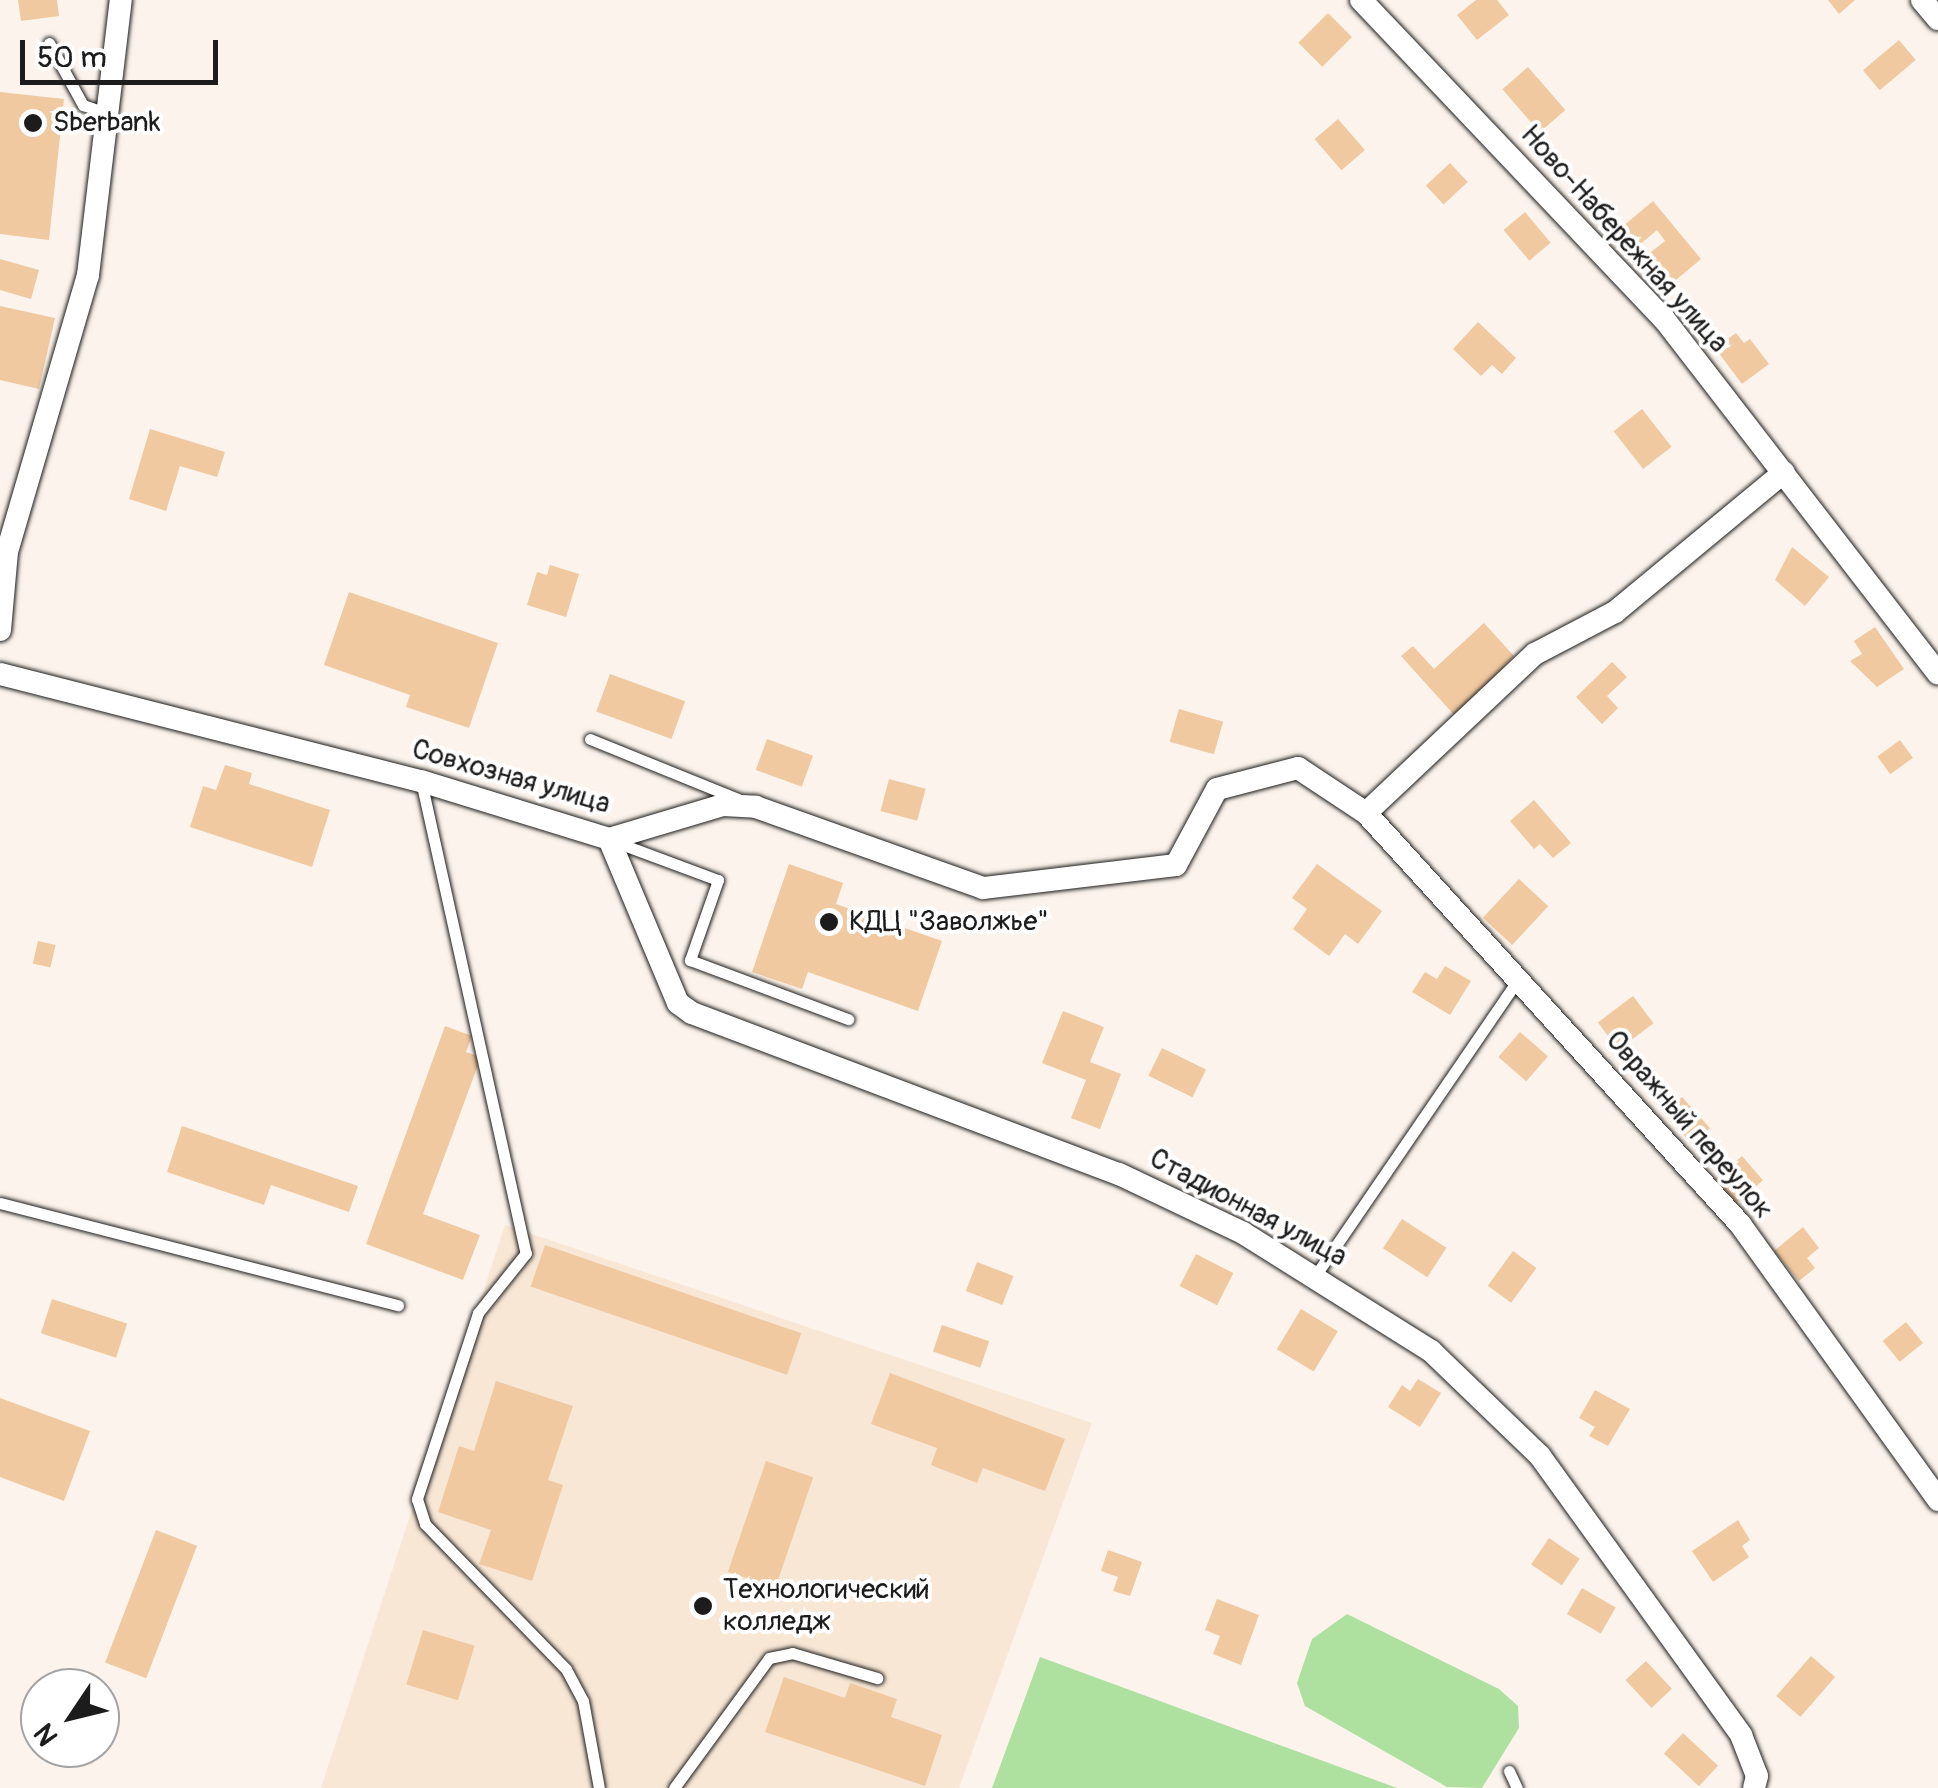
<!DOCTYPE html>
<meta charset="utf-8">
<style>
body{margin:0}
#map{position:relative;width:1938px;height:1788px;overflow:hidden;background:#fcf4ec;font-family:Pangolin,sans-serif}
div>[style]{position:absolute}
.built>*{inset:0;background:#f8e7d5}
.green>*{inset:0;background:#aee0a0}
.building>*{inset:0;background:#f0c9a0;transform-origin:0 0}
.roads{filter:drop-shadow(0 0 2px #1c1c1c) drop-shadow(0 0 2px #1c1c1c)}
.service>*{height:11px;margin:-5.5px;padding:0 5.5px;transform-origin:5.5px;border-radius:5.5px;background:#fff}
.minor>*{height:22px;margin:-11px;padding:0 11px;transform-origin:11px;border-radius:11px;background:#fff}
.dots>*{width:28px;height:28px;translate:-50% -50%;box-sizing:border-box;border:5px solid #fff;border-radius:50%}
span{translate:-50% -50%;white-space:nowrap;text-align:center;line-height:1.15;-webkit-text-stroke:8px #fff;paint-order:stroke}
.poi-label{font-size:28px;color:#1c1c1c}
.left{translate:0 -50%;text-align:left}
.street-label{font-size:28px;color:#1c1c1c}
.north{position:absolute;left:20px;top:1668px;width:100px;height:100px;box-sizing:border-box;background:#fff;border:2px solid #a4a4a4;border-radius:50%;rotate:235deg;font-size:28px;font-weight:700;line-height:40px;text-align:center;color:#1c1c1c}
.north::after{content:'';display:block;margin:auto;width:35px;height:45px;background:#1c1c1c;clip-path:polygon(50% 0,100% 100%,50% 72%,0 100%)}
.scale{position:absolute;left:20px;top:40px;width:198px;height:45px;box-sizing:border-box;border:5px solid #1c1c1c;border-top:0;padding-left:12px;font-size:30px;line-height:35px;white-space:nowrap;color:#1c1c1c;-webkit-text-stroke:8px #fff;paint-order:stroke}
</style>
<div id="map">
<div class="built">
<i style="clip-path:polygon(505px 1225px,1092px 1423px,959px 1788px,321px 1788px)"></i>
</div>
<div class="green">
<i style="clip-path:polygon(1347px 1614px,1499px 1689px,1518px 1706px,1519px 1728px,1482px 1788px,1447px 1787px,1305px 1706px,1297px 1683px,1312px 1639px)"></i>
<i style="clip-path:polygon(1040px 1657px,1397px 1788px,992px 1788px)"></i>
</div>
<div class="building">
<i style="clip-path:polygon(18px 0,57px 0,59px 16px,21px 21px)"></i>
<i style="clip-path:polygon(1476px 0,1497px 0,1509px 15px,1477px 40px,1457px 15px)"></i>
<i style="clip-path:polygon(1828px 0,1855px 0,1839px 14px)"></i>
<i style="left:1328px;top:13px;width:34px;height:42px;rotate:45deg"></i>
<i style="left:1899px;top:40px;width:26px;height:47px;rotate:50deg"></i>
<i style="left:1528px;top:67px;width:57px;height:34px;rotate:49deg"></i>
<i style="clip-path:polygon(0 92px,64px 99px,49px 240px,0 234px)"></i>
<i style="left:1338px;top:119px;width:41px;height:31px;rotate:49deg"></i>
<i style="left:1450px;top:163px;width:26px;height:33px;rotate:47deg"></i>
<i style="clip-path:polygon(1653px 201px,1701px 259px,1670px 285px,1646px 256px,1665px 241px,1657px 230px,1638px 246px,1622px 227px)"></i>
<i style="left:1525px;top:212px;width:40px;height:28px;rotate:50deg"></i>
<i style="clip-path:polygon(0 259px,39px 270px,31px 299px,0 290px)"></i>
<i style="clip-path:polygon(0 306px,55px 318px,39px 389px,0 380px)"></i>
<i style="clip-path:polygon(1478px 322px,1516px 358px,1502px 374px,1492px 365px,1481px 376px,1453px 349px)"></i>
<i style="clip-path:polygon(1736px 333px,1744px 343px,1750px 339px,1769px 364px,1742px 384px,1715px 348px)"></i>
<i style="left:1642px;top:409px;width:48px;height:36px;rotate:52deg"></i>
<i style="clip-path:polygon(150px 429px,225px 452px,217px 477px,180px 466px,166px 511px,129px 499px)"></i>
<i style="clip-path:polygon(1792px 547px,1829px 577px,1805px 606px,1775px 580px)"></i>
<i style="clip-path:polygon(550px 565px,579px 574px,566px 617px,527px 605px,537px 572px,547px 575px)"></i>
<i style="clip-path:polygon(349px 592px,498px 643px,469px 728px,406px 707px,410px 695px,324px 665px)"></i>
<i style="clip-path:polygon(1484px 623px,1514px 656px,1456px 717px,1401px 656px,1413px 646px,1434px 669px)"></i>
<i style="clip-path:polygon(1875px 627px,1904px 669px,1877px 687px,1850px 661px,1862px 654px,1854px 641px)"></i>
<i style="clip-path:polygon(1612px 662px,1627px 677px,1607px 696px,1618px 708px,1602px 724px,1576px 697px)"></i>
<i style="left:610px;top:674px;width:80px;height:40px;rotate:20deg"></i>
<i style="left:1179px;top:709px;width:46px;height:34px;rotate:16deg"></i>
<i style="left:767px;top:739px;width:49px;height:33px;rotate:20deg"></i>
<i style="left:1900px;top:740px;width:22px;height:28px;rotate:54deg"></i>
<i style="clip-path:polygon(225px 765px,252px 773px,249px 784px,330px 810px,312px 867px,190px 827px,203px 786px,216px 790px)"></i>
<i style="left:889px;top:779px;width:38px;height:33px;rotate:15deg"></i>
<i style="clip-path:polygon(1534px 800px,1571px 843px,1553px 858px,1540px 844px,1534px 849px,1510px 821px)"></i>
<i style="clip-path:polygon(789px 864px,843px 883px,836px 904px,942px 941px,918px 1011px,808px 972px,802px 989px,752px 972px)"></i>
<i style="clip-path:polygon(1317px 864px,1382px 911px,1358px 944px,1345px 934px,1329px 956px,1293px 929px,1307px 909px,1292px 898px)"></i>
<i style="left:1519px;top:879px;width:40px;height:53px;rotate:43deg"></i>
<i style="left:38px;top:941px;width:18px;height:23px;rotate:13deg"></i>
<i style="clip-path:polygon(1445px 966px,1471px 981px,1450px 1015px,1412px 992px,1425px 972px,1437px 979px)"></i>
<i style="left:1633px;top:996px;width:34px;height:44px;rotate:53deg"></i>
<i style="clip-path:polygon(1063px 1011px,1104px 1027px,1090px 1062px,1121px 1074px,1100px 1129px,1071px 1118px,1086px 1080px,1042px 1063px)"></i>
<i style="clip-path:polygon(445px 1026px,472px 1036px,466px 1052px,481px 1057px,423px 1214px,480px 1235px,463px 1280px,366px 1244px)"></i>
<i style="left:1520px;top:1032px;width:37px;height:33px;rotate:41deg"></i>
<i style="left:1162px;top:1048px;width:49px;height:31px;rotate:26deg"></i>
<i style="left:1682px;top:1097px;width:42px;height:24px;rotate:48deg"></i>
<i style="clip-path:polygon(182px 1126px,358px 1186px,349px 1212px,271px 1185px,264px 1205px,167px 1172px)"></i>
<i style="left:1742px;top:1156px;width:32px;height:35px;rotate:49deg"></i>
<i style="left:1402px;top:1219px;width:53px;height:35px;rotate:33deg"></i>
<i style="clip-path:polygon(1803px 1227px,1819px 1248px,1807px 1258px,1815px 1268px,1799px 1281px,1774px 1251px)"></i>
<i style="left:545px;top:1245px;width:271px;height:44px;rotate:19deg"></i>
<i style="left:1513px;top:1251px;width:29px;height:43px;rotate:36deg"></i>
<i style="left:1196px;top:1254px;width:42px;height:36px;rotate:27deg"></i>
<i style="left:977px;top:1262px;width:39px;height:31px;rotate:21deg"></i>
<i style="left:52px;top:1299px;width:79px;height:36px;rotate:18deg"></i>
<i style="left:1301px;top:1309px;width:43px;height:47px;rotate:31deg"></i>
<i style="left:1906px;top:1322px;width:27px;height:30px;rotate:51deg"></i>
<i style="left:942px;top:1325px;width:50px;height:28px;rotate:19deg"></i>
<i style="clip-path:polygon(890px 1373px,1065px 1439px,1045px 1491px,983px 1468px,977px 1483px,931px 1465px,937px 1448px,871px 1424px)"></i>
<i style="clip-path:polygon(1418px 1379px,1441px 1393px,1420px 1427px,1388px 1407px,1402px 1385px,1410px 1391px)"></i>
<i style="clip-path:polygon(496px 1381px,573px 1406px,548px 1480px,563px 1485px,532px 1581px,479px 1564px,491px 1530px,438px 1512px,459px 1446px,474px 1451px)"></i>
<i style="clip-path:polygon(1595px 1390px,1630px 1409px,1608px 1446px,1589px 1436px,1595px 1427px,1579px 1418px)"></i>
<i style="clip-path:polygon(0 1398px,90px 1431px,64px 1501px,0 1477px)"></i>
<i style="left:766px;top:1461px;width:50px;height:117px;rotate:19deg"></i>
<i style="clip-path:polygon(1738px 1520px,1750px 1540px,1742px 1546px,1749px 1557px,1713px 1582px,1692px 1551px)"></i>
<i style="left:156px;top:1530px;width:44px;height:142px;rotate:21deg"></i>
<i style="left:1549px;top:1538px;width:37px;height:32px;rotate:34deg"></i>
<i style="clip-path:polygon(1108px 1550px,1142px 1562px,1130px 1596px,1113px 1591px,1118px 1577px,1101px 1571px)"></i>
<i style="left:1582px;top:1588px;width:39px;height:30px;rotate:30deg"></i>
<i style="clip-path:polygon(1217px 1599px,1259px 1615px,1241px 1665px,1213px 1654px,1220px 1636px,1205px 1630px)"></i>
<i style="left:423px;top:1630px;width:54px;height:57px;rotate:17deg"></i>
<i style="left:1811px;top:1656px;width:32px;height:53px;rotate:41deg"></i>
<i style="left:1646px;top:1661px;width:38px;height:28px;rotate:47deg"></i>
<i style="clip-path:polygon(784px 1677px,845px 1698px,850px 1683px,897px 1699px,891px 1717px,942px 1735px,925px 1786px,765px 1732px)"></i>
<i style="left:1683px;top:1733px;width:48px;height:28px;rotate:43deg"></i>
</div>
<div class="roads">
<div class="service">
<i style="left:49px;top:43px;width:71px;rotate:61.3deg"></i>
<i style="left:83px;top:105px;width:28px;rotate:19deg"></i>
<i style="left:590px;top:739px;width:160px;rotate:22.1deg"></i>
<i style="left:421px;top:781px;width:484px;rotate:77.5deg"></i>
<i style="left:526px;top:1253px;width:77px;rotate:128.7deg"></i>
<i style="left:478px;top:1313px;width:196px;rotate:108.2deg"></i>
<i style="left:417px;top:1499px;width:26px;rotate:72deg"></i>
<i style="left:425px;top:1524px;width:202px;rotate:45.8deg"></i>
<i style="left:566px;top:1669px;width:36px;rotate:62deg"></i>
<i style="left:583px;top:1701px;width:88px;rotate:79.6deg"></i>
<i style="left:613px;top:841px;width:112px;rotate:20.4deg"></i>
<i style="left:718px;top:880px;width:85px;rotate:109.3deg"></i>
<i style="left:690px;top:960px;width:169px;rotate:20.5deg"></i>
<i style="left:0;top:1203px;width:411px;rotate:14.4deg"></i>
<i style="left:1315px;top:1276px;width:361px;rotate:-55.6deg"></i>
<i style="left:1509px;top:1771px;width:19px;rotate:65deg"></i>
<i style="left:674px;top:1788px;width:161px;rotate:-53.8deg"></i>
<i style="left:769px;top:1658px;width:24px;rotate:-12deg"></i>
<i style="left:792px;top:1653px;width:89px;rotate:16.4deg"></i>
</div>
<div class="minor">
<i style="left:1361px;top:0;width:440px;rotate:46.5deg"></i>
<i style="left:1664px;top:319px;width:448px;rotate:52.3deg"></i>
<i style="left:1922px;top:0;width:25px;rotate:50deg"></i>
<i style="left:0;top:630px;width:78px;rotate:-84.9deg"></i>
<i style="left:7px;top:552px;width:289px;rotate:-73.7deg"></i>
<i style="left:88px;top:275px;width:277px;rotate:-83.2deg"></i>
<i style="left:0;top:674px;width:434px;rotate:14.3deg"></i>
<i style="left:421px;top:781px;width:197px;rotate:17.1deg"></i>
<i style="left:609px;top:839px;width:119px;rotate:-16.6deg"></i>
<i style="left:723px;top:805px;width:33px;rotate:3deg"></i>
<i style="left:756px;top:807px;width:241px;rotate:19.6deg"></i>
<i style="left:983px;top:888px;width:194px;rotate:-6.8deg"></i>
<i style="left:1176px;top:865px;width:86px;rotate:-61.7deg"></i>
<i style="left:1217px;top:789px;width:84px;rotate:-14.5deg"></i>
<i style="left:1298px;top:768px;width:82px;rotate:33.5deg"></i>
<i style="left:1366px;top:813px;width:232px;rotate:-43.3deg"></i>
<i style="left:1535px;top:654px;width:90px;rotate:-27.7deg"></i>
<i style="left:1615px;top:612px;width:219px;rotate:-39.6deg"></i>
<i style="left:1366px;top:813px;width:556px;rotate:47.7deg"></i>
<i style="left:1740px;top:1224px;width:340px;rotate:54.3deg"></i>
<i style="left:609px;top:839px;width:178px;rotate:67.2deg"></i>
<i style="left:678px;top:1003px;width:17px;rotate:36deg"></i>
<i style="left:692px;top:1013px;width:456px;rotate:20.7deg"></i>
<i style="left:1119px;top:1174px;width:137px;rotate:25.4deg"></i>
<i style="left:1243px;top:1233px;width:222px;rotate:32.1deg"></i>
<i style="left:1431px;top:1351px;width:151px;rotate:43.9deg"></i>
<i style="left:1540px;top:1456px;width:344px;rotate:54.2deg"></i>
<i style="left:1741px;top:1735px;width:44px;rotate:68.7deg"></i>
<i style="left:1757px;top:1776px;width:12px;rotate:104deg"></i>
</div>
</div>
<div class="dots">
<i style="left:33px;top:123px;background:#1c1c1c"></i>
<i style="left:829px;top:922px;background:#1c1c1c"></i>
<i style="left:703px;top:1606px;background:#1c1c1c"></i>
</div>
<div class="poi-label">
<span class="left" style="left:53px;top:123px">Sberbank</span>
<span class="left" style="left:849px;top:922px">КДЦ "Заволжье"</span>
<span class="left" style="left:723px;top:1606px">Технологический<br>колледж</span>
</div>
<div class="street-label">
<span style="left:1624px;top:239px;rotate:48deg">Ново-Набережная улица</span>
<span style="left:511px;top:777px;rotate:16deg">Совхозная улица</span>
<span style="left:1689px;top:1125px;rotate:49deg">Овражный переулок</span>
<span style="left:1248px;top:1208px;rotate:28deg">Стадионная улица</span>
</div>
<div class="north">N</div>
<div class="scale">50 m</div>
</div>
